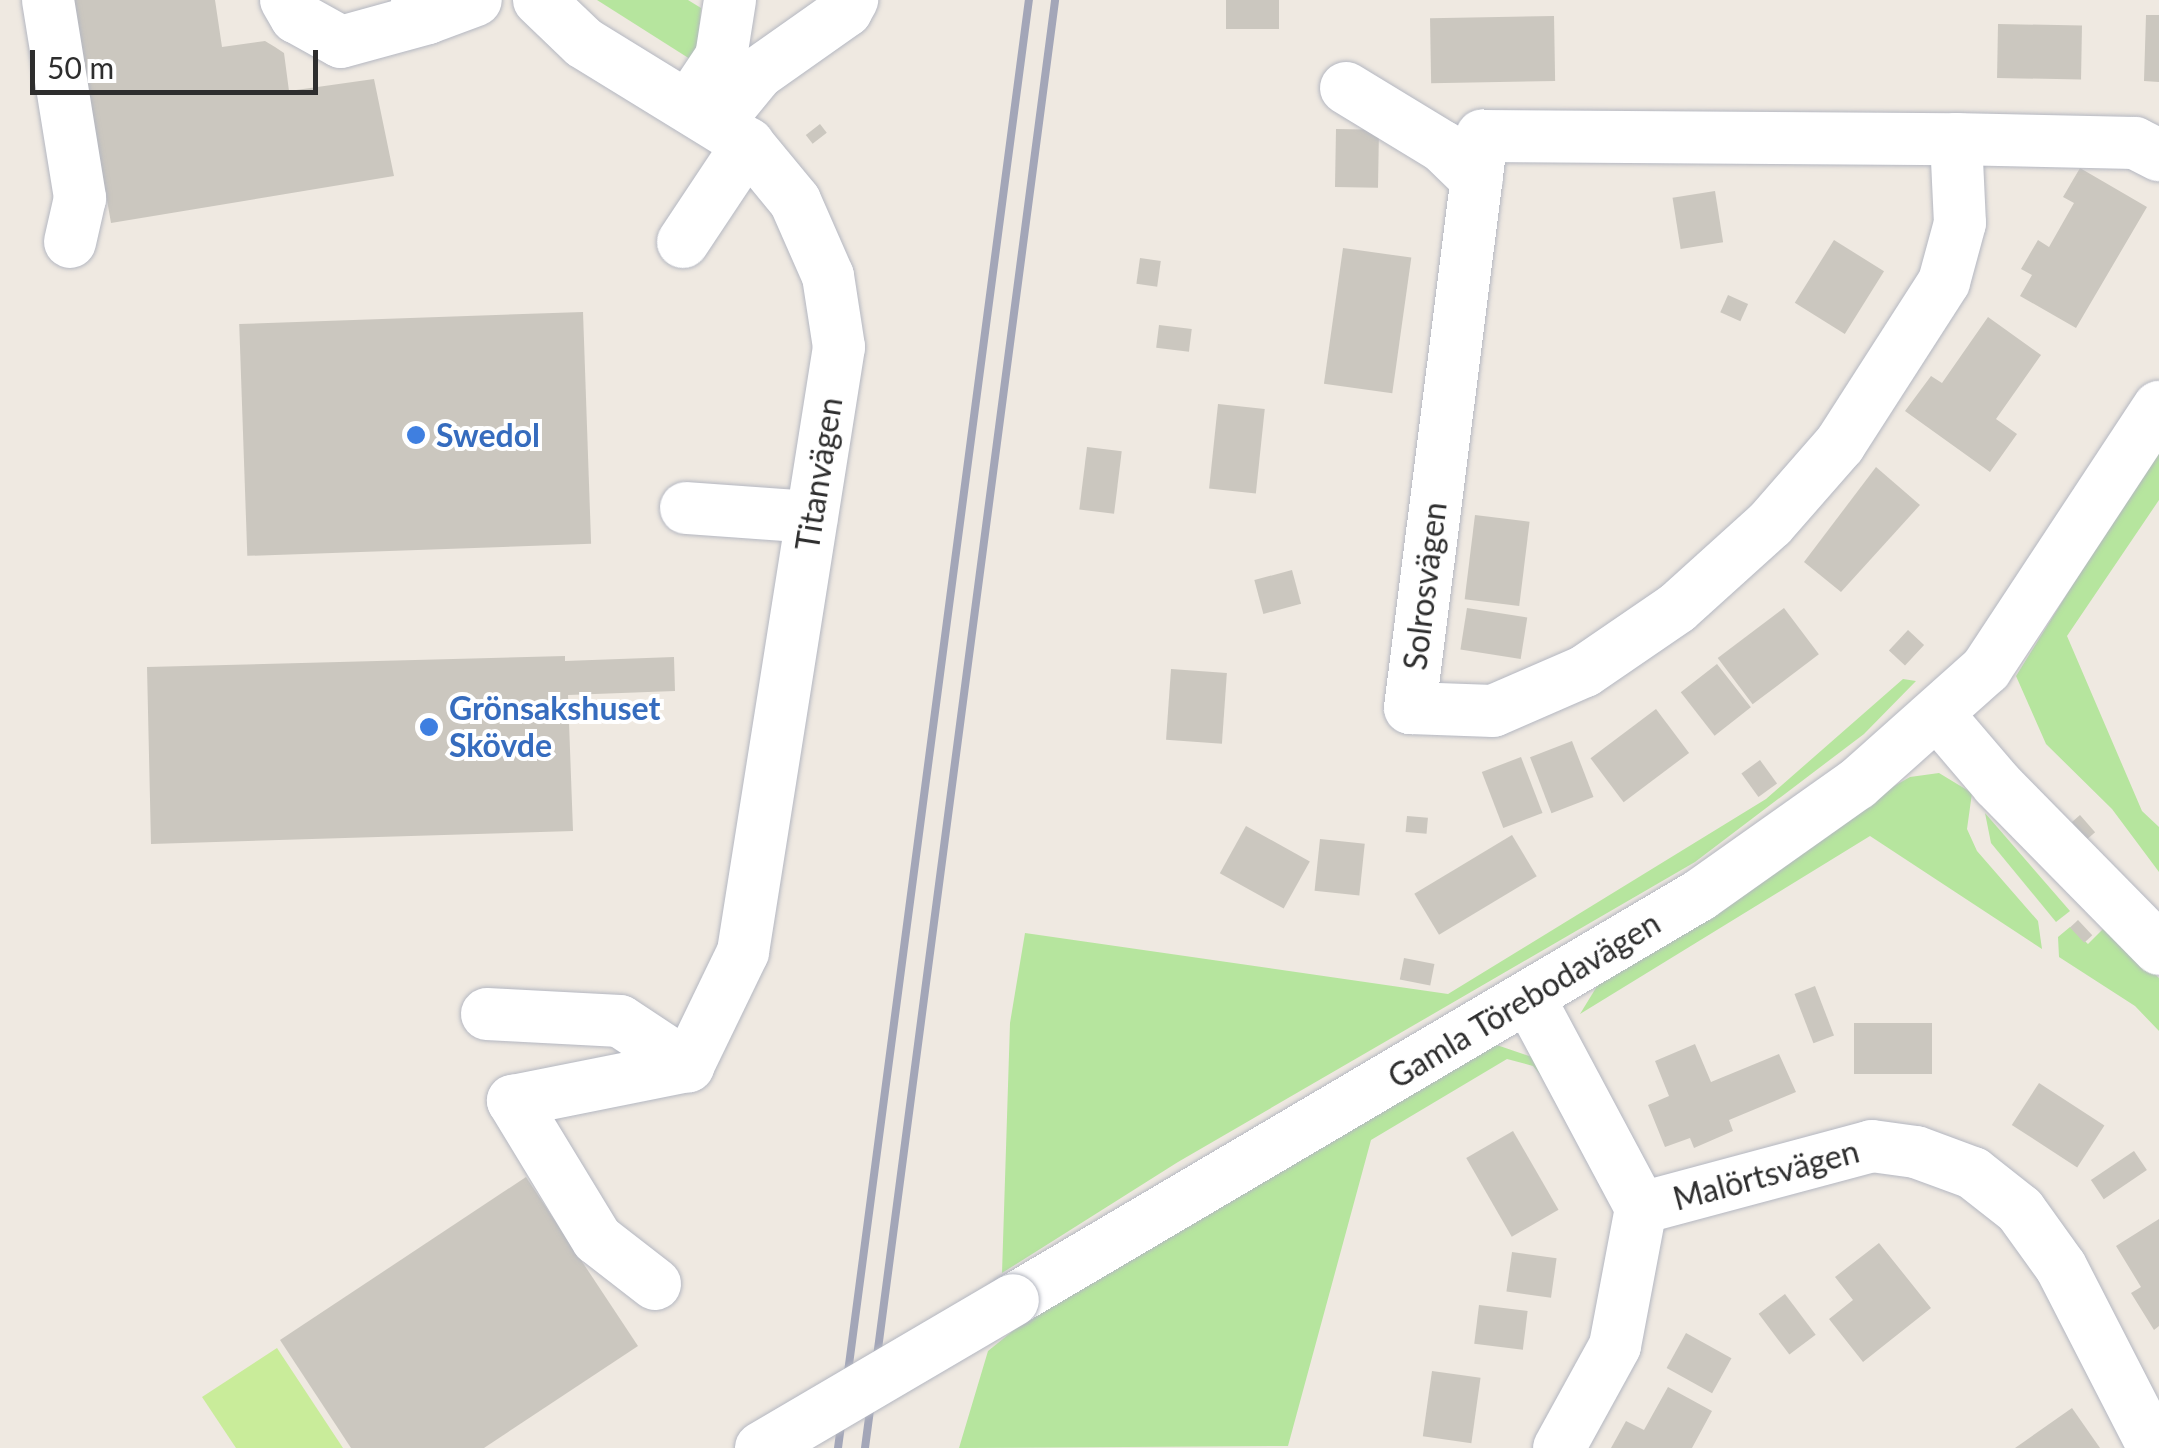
<!DOCTYPE html>
<meta charset="utf-8">
<style>
body{margin:0}
#map{position:relative;width:2159px;height:1448px;overflow:hidden;background:#efe9e1;font-family:Lato,sans-serif}
div>[style]{position:absolute}
.green>*{inset:0;background:#b6e59e}
.pitch>*{inset:0;background:#c9ec9a}
.building>*{inset:0;background:#cbc7bf;transform-origin:0 0}
.roads{filter:drop-shadow(0 0 2px #b4b7c1) drop-shadow(0 0 2px #b4b7c1)}
.minor>*{height:52px;margin:-26px;padding:0 26px;transform-origin:26px;border-radius:26px;background:#fff}
.rail>*{height:8px;margin:-4px;padding:0 4px;transform-origin:4px;border-radius:4px;background:#a3a6b8}
.bridges{filter:drop-shadow(0 0 2px #b4b7c1) drop-shadow(0 0 2px #b4b7c1)}
.minor-bridge>*{height:52px;margin:-26px;padding:0 26px;transform-origin:26px;border-radius:26px;background:#fff}
.dots>*{width:28px;height:28px;translate:-50% -50%;box-sizing:border-box;border:5px solid #fff;border-radius:50%}
span{translate:-50% -50%;white-space:nowrap;text-align:center;line-height:1.15;-webkit-text-stroke:8px #fff;paint-order:stroke}
.shop-label{font-size:32px;color:#366cbe;font-weight:700}
.left{translate:0 -50%;text-align:left}
.street-label{font-size:32px;color:#2e2e2e}
.scale{position:absolute;left:30px;top:50px;width:288px;height:45px;box-sizing:border-box;border:5px solid #2e2e2e;border-top:0;padding-left:12px;font-size:30px;line-height:35px;white-space:nowrap;color:#2e2e2e;-webkit-text-stroke:8px #fff;paint-order:stroke}
</style>
<div id="map">
<div class="green">
<i style="clip-path:polygon(597px 0,688px 0,701px 8px,698px 44px,690px 59px)"></i>
<i style="clip-path:polygon(2159px 446px,2159px 500px,2067px 636px,2142px 811px,2159px 827px,2159px 872px,2112px 809px,2046px 744px,2016px 676px)"></i>
<i style="clip-path:polygon(1903px 679px,1916px 681px,1864px 734px,1695px 862px,1178px 1162px,1002px 1273px,1010px 1023px,1025px 933px,1448px 994px,1766px 799px)"></i>
<i style="clip-path:polygon(1939px 773px,1972px 793px,1967px 829px,1977px 851px,2038px 921px,2042px 949px,1870px 836px,1580px 1014px,1602px 978px,1882px 793px,1910px 777px)"></i>
<i style="clip-path:polygon(1985px 813px,2070px 911px,2056px 922px,1991px 843px)"></i>
<i style="clip-path:polygon(2106px 926px,2159px 978px,2159px 1031px,2135px 1006px,2059px 957px,2058px 937px,2070px 927px,2088px 944px)"></i>
<i style="clip-path:polygon(1488px 1042px,1532px 1057px,1551px 1088px,1533px 1066px,1507px 1059px,1371px 1140px,1288px 1446px,959px 1448px,988px 1351px,1025px 1321px)"></i>
</div>
<div class="pitch">
<i style="clip-path:polygon(277px 1348px,343px 1448px,236px 1448px,202px 1397px)"></i>
</div>
<div class="building">
<i style="clip-path:polygon(72px 0,215px 0,222px 47px,265px 41px,275px 47px,284px 53px,289px 91px,374px 79px,394px 176px,111px 223px)"></i>
<i style="left:1226px;top:0;width:53px;height:29px"></i>
<i style="clip-path:polygon(2146px 15px,2159px 15px,2159px 82px,2144px 81px)"></i>
<i style="left:1554px;top:16px;width:65px;height:124px;rotate:89deg"></i>
<i style="left:1998px;top:24px;width:84px;height:54px;rotate:1deg"></i>
<i style="left:820px;top:124px;width:11px;height:18px;rotate:52deg"></i>
<i style="left:1336px;top:129px;width:43px;height:58px;rotate:1deg"></i>
<i style="clip-path:polygon(2080px 168px,2147px 207px,2076px 328px,2020px 296px,2032px 275px,2021px 269px,2038px 240px,2049px 247px,2074px 203px,2063px 197px)"></i>
<i style="left:1715px;top:191px;width:52px;height:43px;rotate:81deg"></i>
<i style="left:1834px;top:240px;width:59px;height:74px;rotate:32deg"></i>
<i style="left:1343px;top:248px;width:69px;height:137px;rotate:8deg"></i>
<i style="left:1140px;top:258px;width:21px;height:26px;rotate:8deg"></i>
<i style="left:1728px;top:295px;width:22px;height:19px;rotate:24deg"></i>
<i style="left:583px;top:312px;width:232px;height:344px;rotate:88deg"></i>
<i style="clip-path:polygon(1988px 317px,2041px 355px,1996px 419px,2017px 434px,1990px 472px,1905px 411px,1931px 376px,1942px 383px)"></i>
<i style="left:1159px;top:325px;width:33px;height:23px;rotate:7deg"></i>
<i style="left:1218px;top:404px;width:47px;height:85px;rotate:6deg"></i>
<i style="left:1087px;top:447px;width:35px;height:63px;rotate:7deg"></i>
<i style="clip-path:polygon(1876px 467px,1920px 505px,1841px 592px,1804px 562px)"></i>
<i style="left:1475px;top:515px;width:55px;height:85px;rotate:7deg"></i>
<i style="left:1292px;top:570px;width:35px;height:39px;rotate:75deg"></i>
<i style="left:1467px;top:608px;width:61px;height:42px;rotate:9deg"></i>
<i style="left:1784px;top:608px;width:58px;height:83px;rotate:53deg"></i>
<i style="left:1908px;top:630px;width:22px;height:28px;rotate:43deg"></i>
<i style="clip-path:polygon(565px 656px,565px 661px,674px 657px,675px 691px,568px 695px,573px 831px,151px 844px,147px 667px)"></i>
<i style="left:1717px;top:664px;width:55px;height:46px;rotate:52deg"></i>
<i style="left:1171px;top:669px;width:56px;height:71px;rotate:4deg"></i>
<i style="left:1656px;top:709px;width:55px;height:82px;rotate:53deg"></i>
<i style="left:1572px;top:741px;width:60px;height:45px;rotate:69deg"></i>
<i style="left:1521px;top:757px;width:60px;height:42px;rotate:69deg"></i>
<i style="left:1760px;top:760px;width:29px;height:23px;rotate:54deg"></i>
<i style="left:2080px;top:815px;width:23px;height:11px;rotate:49deg"></i>
<i style="left:1407px;top:816px;width:21px;height:16px;rotate:5deg"></i>
<i style="left:1246px;top:826px;width:73px;height:54px;rotate:29deg"></i>
<i style="left:1512px;top:835px;width:48px;height:114px;rotate:59deg"></i>
<i style="left:1320px;top:839px;width:45px;height:52px;rotate:6deg"></i>
<i style="left:2078px;top:920px;width:21px;height:11px;rotate:47deg"></i>
<i style="left:1404px;top:958px;width:31px;height:22px;rotate:11deg"></i>
<i style="left:1815px;top:986px;width:53px;height:22px;rotate:69deg"></i>
<i style="left:1854px;top:1023px;width:78px;height:51px"></i>
<i style="clip-path:polygon(1695px 1044px,1711px 1082px,1779px 1054px,1796px 1092px,1729px 1120px,1733px 1131px,1694px 1148px,1690px 1138px,1665px 1147px,1648px 1105px,1669px 1096px,1655px 1061px)"></i>
<i style="left:2039px;top:1083px;width:78px;height:50px;rotate:33deg"></i>
<i style="left:1513px;top:1131px;width:91px;height:54px;rotate:60deg"></i>
<i style="left:2134px;top:1151px;width:23px;height:52px;rotate:56deg"></i>
<i style="clip-path:polygon(526px 1177px,638px 1346px,484px 1448px,351px 1448px,280px 1340px)"></i>
<i style="clip-path:polygon(2159px 1219px,2159px 1326px,2154px 1330px,2131px 1293px,2141px 1287px,2116px 1246px)"></i>
<i style="clip-path:polygon(1879px 1243px,1931px 1308px,1863px 1362px,1829px 1319px,1853px 1300px,1835px 1277px)"></i>
<i style="left:1512px;top:1252px;width:45px;height:40px;rotate:8deg"></i>
<i style="left:1785px;top:1294px;width:51px;height:33px;rotate:53deg"></i>
<i style="left:1479px;top:1305px;width:49px;height:39px;rotate:7deg"></i>
<i style="left:1686px;top:1333px;width:52px;height:40px;rotate:29deg"></i>
<i style="left:1432px;top:1371px;width:49px;height:66px;rotate:8deg"></i>
<i style="clip-path:polygon(1668px 1387px,1712px 1411px,1692px 1448px,1611px 1448px,1626px 1421px,1644px 1430px)"></i>
<i style="clip-path:polygon(2072px 1408px,2100px 1448px,2015px 1448px)"></i>
</div>
<div class="roads">
<div class="minor">
<i style="left:48px;top:0;width:201px;rotate:80.8deg"></i>
<i style="left:80px;top:198px;width:45px;rotate:102.8deg"></i>
<i style="left:286px;top:0;width:20px;rotate:60deg"></i>
<i style="left:296px;top:17px;width:51px;rotate:29.1deg"></i>
<i style="left:341px;top:42px;width:90px;rotate:-15.4deg"></i>
<i style="left:417px;top:0;width:21px;rotate:59deg"></i>
<i style="left:428px;top:18px;width:51px;rotate:-20.6deg"></i>
<i style="left:539px;top:0;width:62px;rotate:43.7deg"></i>
<i style="left:584px;top:43px;width:193px;rotate:31.6deg"></i>
<i style="left:748px;top:144px;width:74px;rotate:50.5deg"></i>
<i style="left:795px;top:201px;width:82px;rotate:66.3deg"></i>
<i style="left:828px;top:276px;width:72px;rotate:81.2deg"></i>
<i style="left:839px;top:347px;width:613px;rotate:99.02deg"></i>
<i style="left:743px;top:952px;width:127px;rotate:115.8deg"></i>
<i style="left:1346px;top:88px;width:114px;rotate:31.3deg"></i>
<i style="left:1443px;top:147px;width:47px;rotate:44.1deg"></i>
<i style="left:689px;top:105px;width:58px;rotate:-56.3deg"></i>
<i style="left:721px;top:57px;width:58px;rotate:-81deg"></i>
<i style="left:717px;top:123px;width:65px;rotate:-50.6deg"></i>
<i style="left:758px;top:73px;width:108px;rotate:-35.2deg"></i>
<i style="left:846px;top:11px;width:13px;rotate:-61deg"></i>
<i style="left:1956px;top:139px;width:84px;rotate:87.3deg"></i>
<i style="left:1960px;top:223px;width:61px;rotate:105.2deg"></i>
<i style="left:1944px;top:282px;width:193px;rotate:122.7deg"></i>
<i style="left:1840px;top:444px;width:106px;rotate:131.2deg"></i>
<i style="left:1770px;top:524px;width:125px;rotate:137.9deg"></i>
<i style="left:1677px;top:608px;width:112px;rotate:145.6deg"></i>
<i style="left:1585px;top:671px;width:100px;rotate:156.5deg"></i>
<i style="left:1493px;top:711px;width:83px;rotate:-177.9deg"></i>
<i style="left:1410px;top:708px;width:577px;rotate:-82.83deg"></i>
<i style="left:1482px;top:136px;width:474px;rotate:0.4deg"></i>
<i style="left:1956px;top:139px;width:179px;rotate:1.3deg"></i>
<i style="left:2135px;top:143px;width:27px;rotate:27deg"></i>
<i style="left:683px;top:242px;width:118px;rotate:-56.4deg"></i>
<i style="left:686px;top:508px;width:126px;rotate:4.1deg"></i>
<i style="left:1939px;top:716px;width:89px;rotate:49.5deg"></i>
<i style="left:1997px;top:784px;width:231px;rotate:45.5deg"></i>
<i style="left:1529px;top:998px;width:238px;rotate:61.9deg"></i>
<i style="left:1641px;top:1208px;width:140px;rotate:100.7deg"></i>
<i style="left:1615px;top:1346px;width:116px;rotate:118.8deg"></i>
<i style="left:487px;top:1014px;width:133px;rotate:3deg"></i>
<i style="left:620px;top:1021px;width:82px;rotate:33.5deg"></i>
<i style="left:1641px;top:1208px;width:239px;rotate:-15deg"></i>
<i style="left:1872px;top:1146px;width:44px;rotate:7.8deg"></i>
<i style="left:1916px;top:1152px;width:61px;rotate:20.2deg"></i>
<i style="left:1973px;top:1173px;width:60px;rotate:38.2deg"></i>
<i style="left:2020px;top:1210px;width:70px;rotate:54.3deg"></i>
<i style="left:2061px;top:1267px;width:203px;rotate:62.8deg"></i>
<i style="left:655px;top:1284px;width:73px;rotate:-142.2deg"></i>
<i style="left:597px;top:1239px;width:162px;rotate:-121.3deg"></i>
<i style="left:513px;top:1101px;width:178px;rotate:-11.3deg"></i>
<i style="left:1013px;top:1300px;width:797px;rotate:-30.52deg"></i>
<i style="left:1700px;top:895px;width:192px;rotate:-35.3deg"></i>
<i style="left:1857px;top:784px;width:173px;rotate:-41.7deg"></i>
<i style="left:1986px;top:669px;width:314px;rotate:-56.6deg"></i>
</div>
</div>
<div class="rail">
<i style="left:838px;top:1448px;width:1461px;rotate:-82.49deg"></i>
<i style="left:865px;top:1448px;width:1460px;rotate:-82.52deg"></i>
</div>
<div class="bridges">
<div class="minor-bridge">
<i style="left:761px;top:1448px;width:292px;rotate:-30.4deg"></i>
</div>
</div>
<div class="dots">
<i style="left:416px;top:435px;background:#3f7fe0"></i>
<i style="left:429px;top:727px;background:#3f7fe0"></i>
</div>
<div class="shop-label">
<span class="left" style="left:436px;top:435px">Swedol</span>
<span class="left" style="left:449px;top:727px">Grönsakshuset<br>Skövde</span>
</div>
<div class="street-label">
<span style="left:819px;top:474px;rotate:-81deg">Titanvägen</span>
<span style="left:1425px;top:586px;rotate:-83deg">Solrosvägen</span>
<span style="left:1524px;top:1000px;rotate:-31deg">Gamla Törebodavägen</span>
<span style="left:1766px;top:1175px;rotate:-15deg">Malörtsvägen</span>
</div>
<div class="scale">50 m</div>
</div>
